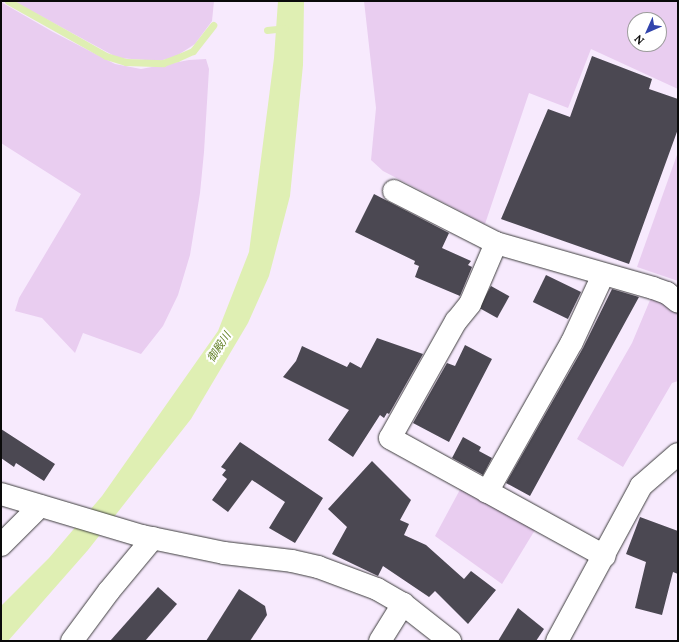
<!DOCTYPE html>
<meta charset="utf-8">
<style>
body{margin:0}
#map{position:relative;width:679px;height:642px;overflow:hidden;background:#f7eafd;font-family:Lora,"Noto Sans JP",serif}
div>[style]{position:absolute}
.farmland>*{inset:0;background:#e9cdf0}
.water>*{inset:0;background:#dfefb3}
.stream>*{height:7px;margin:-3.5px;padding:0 3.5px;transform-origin:3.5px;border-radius:3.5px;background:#dfefb3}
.building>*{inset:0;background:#4b4852;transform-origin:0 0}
.roads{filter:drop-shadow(0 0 1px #3d3d3d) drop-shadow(0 0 1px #3d3d3d)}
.minor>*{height:22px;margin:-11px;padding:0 11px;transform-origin:11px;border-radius:11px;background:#fff}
span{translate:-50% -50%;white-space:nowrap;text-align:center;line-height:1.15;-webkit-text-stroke:4px #fff;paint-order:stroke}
.water-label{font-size:11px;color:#5d7c1f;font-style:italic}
.frame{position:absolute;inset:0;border:2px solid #0a0a0a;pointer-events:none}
.north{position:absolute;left:627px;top:12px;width:40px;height:40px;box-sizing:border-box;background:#fff;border:1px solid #9d9d9d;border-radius:50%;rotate:225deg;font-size:11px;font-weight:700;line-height:16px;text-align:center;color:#0a0a0a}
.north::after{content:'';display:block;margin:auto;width:14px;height:18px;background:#3144ac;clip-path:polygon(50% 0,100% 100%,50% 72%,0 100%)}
</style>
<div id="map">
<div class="farmland">
<i style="clip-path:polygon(13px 1px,214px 1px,212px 21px,195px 44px,175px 57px,159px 61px,118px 58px)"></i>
<i style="clip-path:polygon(evenodd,364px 1px,678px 1px,678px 89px,591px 49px,568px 108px,529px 93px,485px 224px,383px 171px,371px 160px,376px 108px,364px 1px,635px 20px,659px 20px,659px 44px,635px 44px,635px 20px)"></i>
<i style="clip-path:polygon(1px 2px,53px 32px,115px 64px,141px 69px,189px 60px,206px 59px,209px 69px,204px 152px,200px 193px,190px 255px,178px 295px,163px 326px,141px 354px,83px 333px,75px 353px,42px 318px,15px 311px,19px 298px,81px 194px,1px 143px)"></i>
<i style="clip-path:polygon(678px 152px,678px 281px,637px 267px)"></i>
<i style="clip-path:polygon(653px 293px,672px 304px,678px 314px,678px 381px,672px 383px,623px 467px,577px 439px,632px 343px)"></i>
<i style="clip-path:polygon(463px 484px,538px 525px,502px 584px,435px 536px)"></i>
</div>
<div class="water">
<i style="clip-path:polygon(278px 1px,304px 1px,303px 65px,290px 196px,269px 276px,248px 323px,191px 419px,88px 550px,8px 641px,1px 641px,1px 606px,49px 558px,102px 496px,218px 331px,249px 252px,274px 58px)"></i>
</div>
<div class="stream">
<i style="left:8px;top:1px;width:112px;rotate:29.3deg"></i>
<i style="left:106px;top:56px;width:21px;rotate:17deg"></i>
<i style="left:126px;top:62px;width:37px;rotate:2deg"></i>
<i style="left:163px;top:63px;width:15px;rotate:-20deg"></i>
<i style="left:177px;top:58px;width:17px;rotate:-24deg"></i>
<i style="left:193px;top:51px;width:33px;rotate:-52deg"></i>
<i style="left:267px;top:30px;width:18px;rotate:-6deg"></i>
</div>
<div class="building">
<i style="clip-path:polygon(592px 56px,652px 79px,649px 89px,678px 99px,678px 129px,629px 264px,501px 219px,548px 109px,570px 117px)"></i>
<i style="clip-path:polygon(374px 194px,449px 233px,442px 248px,471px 261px,468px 265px,472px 267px,460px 296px,415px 277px,419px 266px,414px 264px,415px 261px,355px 232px)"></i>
<i style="left:546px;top:275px;width:39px;height:30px;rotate:26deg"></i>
<i style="left:491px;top:286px;width:21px;height:25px;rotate:29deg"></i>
<i style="clip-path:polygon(612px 289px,639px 297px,530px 496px,506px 483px,583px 348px)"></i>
<i style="clip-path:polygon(377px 338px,423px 354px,389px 414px,387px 413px,384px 418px,380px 415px,353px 457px,328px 440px,349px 410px,283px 377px,296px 361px,302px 346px,347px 367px,350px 362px,361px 368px)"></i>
<i style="clip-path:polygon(465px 345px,492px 359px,449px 442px,413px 423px,447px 363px,455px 366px)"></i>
<i style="clip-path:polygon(1px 429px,55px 464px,44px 481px,16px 463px,14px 467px,1px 458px)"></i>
<i style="clip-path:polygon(463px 437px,481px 447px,479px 451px,492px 458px,483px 475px,452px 458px)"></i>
<i style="clip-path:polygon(240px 442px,323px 498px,295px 543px,269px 528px,285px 502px,252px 480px,228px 512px,212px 500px,227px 479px,222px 475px,226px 470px,221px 467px)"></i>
<i style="clip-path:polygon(372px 461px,411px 500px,400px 520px,409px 524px,404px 535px,426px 545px,464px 579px,471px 571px,496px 590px,468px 624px,435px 591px,429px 597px,383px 566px,378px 576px,332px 554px,347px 527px,328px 509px)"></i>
<i style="clip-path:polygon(640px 517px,678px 531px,678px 574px,673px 572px,662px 615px,635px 608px,646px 562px,626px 554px)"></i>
<i style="clip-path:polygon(158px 587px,177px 604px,145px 641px,110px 641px)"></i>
<i style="clip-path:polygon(239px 589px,265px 606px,267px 615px,250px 641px,206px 641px)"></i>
<i style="clip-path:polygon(518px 608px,544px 629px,536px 641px,498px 641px)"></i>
</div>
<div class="roads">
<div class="minor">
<i style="left:394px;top:191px;width:114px;rotate:27deg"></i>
<i style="left:496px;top:243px;width:163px;rotate:16deg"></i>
<i style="left:653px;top:288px;width:15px;rotate:20deg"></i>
<i style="left:667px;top:293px;width:14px;rotate:39deg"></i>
<i style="left:496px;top:243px;width:66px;rotate:113.1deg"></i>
<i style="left:470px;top:304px;width:22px;rotate:129deg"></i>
<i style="left:456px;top:321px;width:134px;rotate:119.4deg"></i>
<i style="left:390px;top:438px;width:245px;rotate:28.8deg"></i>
<i style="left:487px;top:492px;width:172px;rotate:-60.5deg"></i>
<i style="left:572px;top:342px;width:74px;rotate:-65.2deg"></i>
<i style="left:1px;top:494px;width:147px;rotate:16.6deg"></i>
<i style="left:142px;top:536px;width:84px;rotate:11.7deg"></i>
<i style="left:224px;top:553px;width:68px;rotate:6.7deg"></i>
<i style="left:292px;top:561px;width:27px;rotate:13deg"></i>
<i style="left:318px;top:567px;width:63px;rotate:20.4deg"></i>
<i style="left:377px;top:589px;width:30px;rotate:30deg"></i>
<i style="left:403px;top:604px;width:60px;rotate:38.2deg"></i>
<i style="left:1px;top:545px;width:55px;rotate:-45deg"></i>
<i style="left:72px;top:641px;width:62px;rotate:-53.5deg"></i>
<i style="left:109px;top:591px;width:69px;rotate:-50.3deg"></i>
<i style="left:380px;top:641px;width:44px;rotate:-58.1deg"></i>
<i style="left:557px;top:641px;width:176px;rotate:-61.5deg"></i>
<i style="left:641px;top:486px;width:49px;rotate:-40.9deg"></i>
</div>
</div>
<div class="water-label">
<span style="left:219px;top:347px;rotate:-57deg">御殿川</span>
</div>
<div class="frame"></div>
<div class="north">N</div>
</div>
